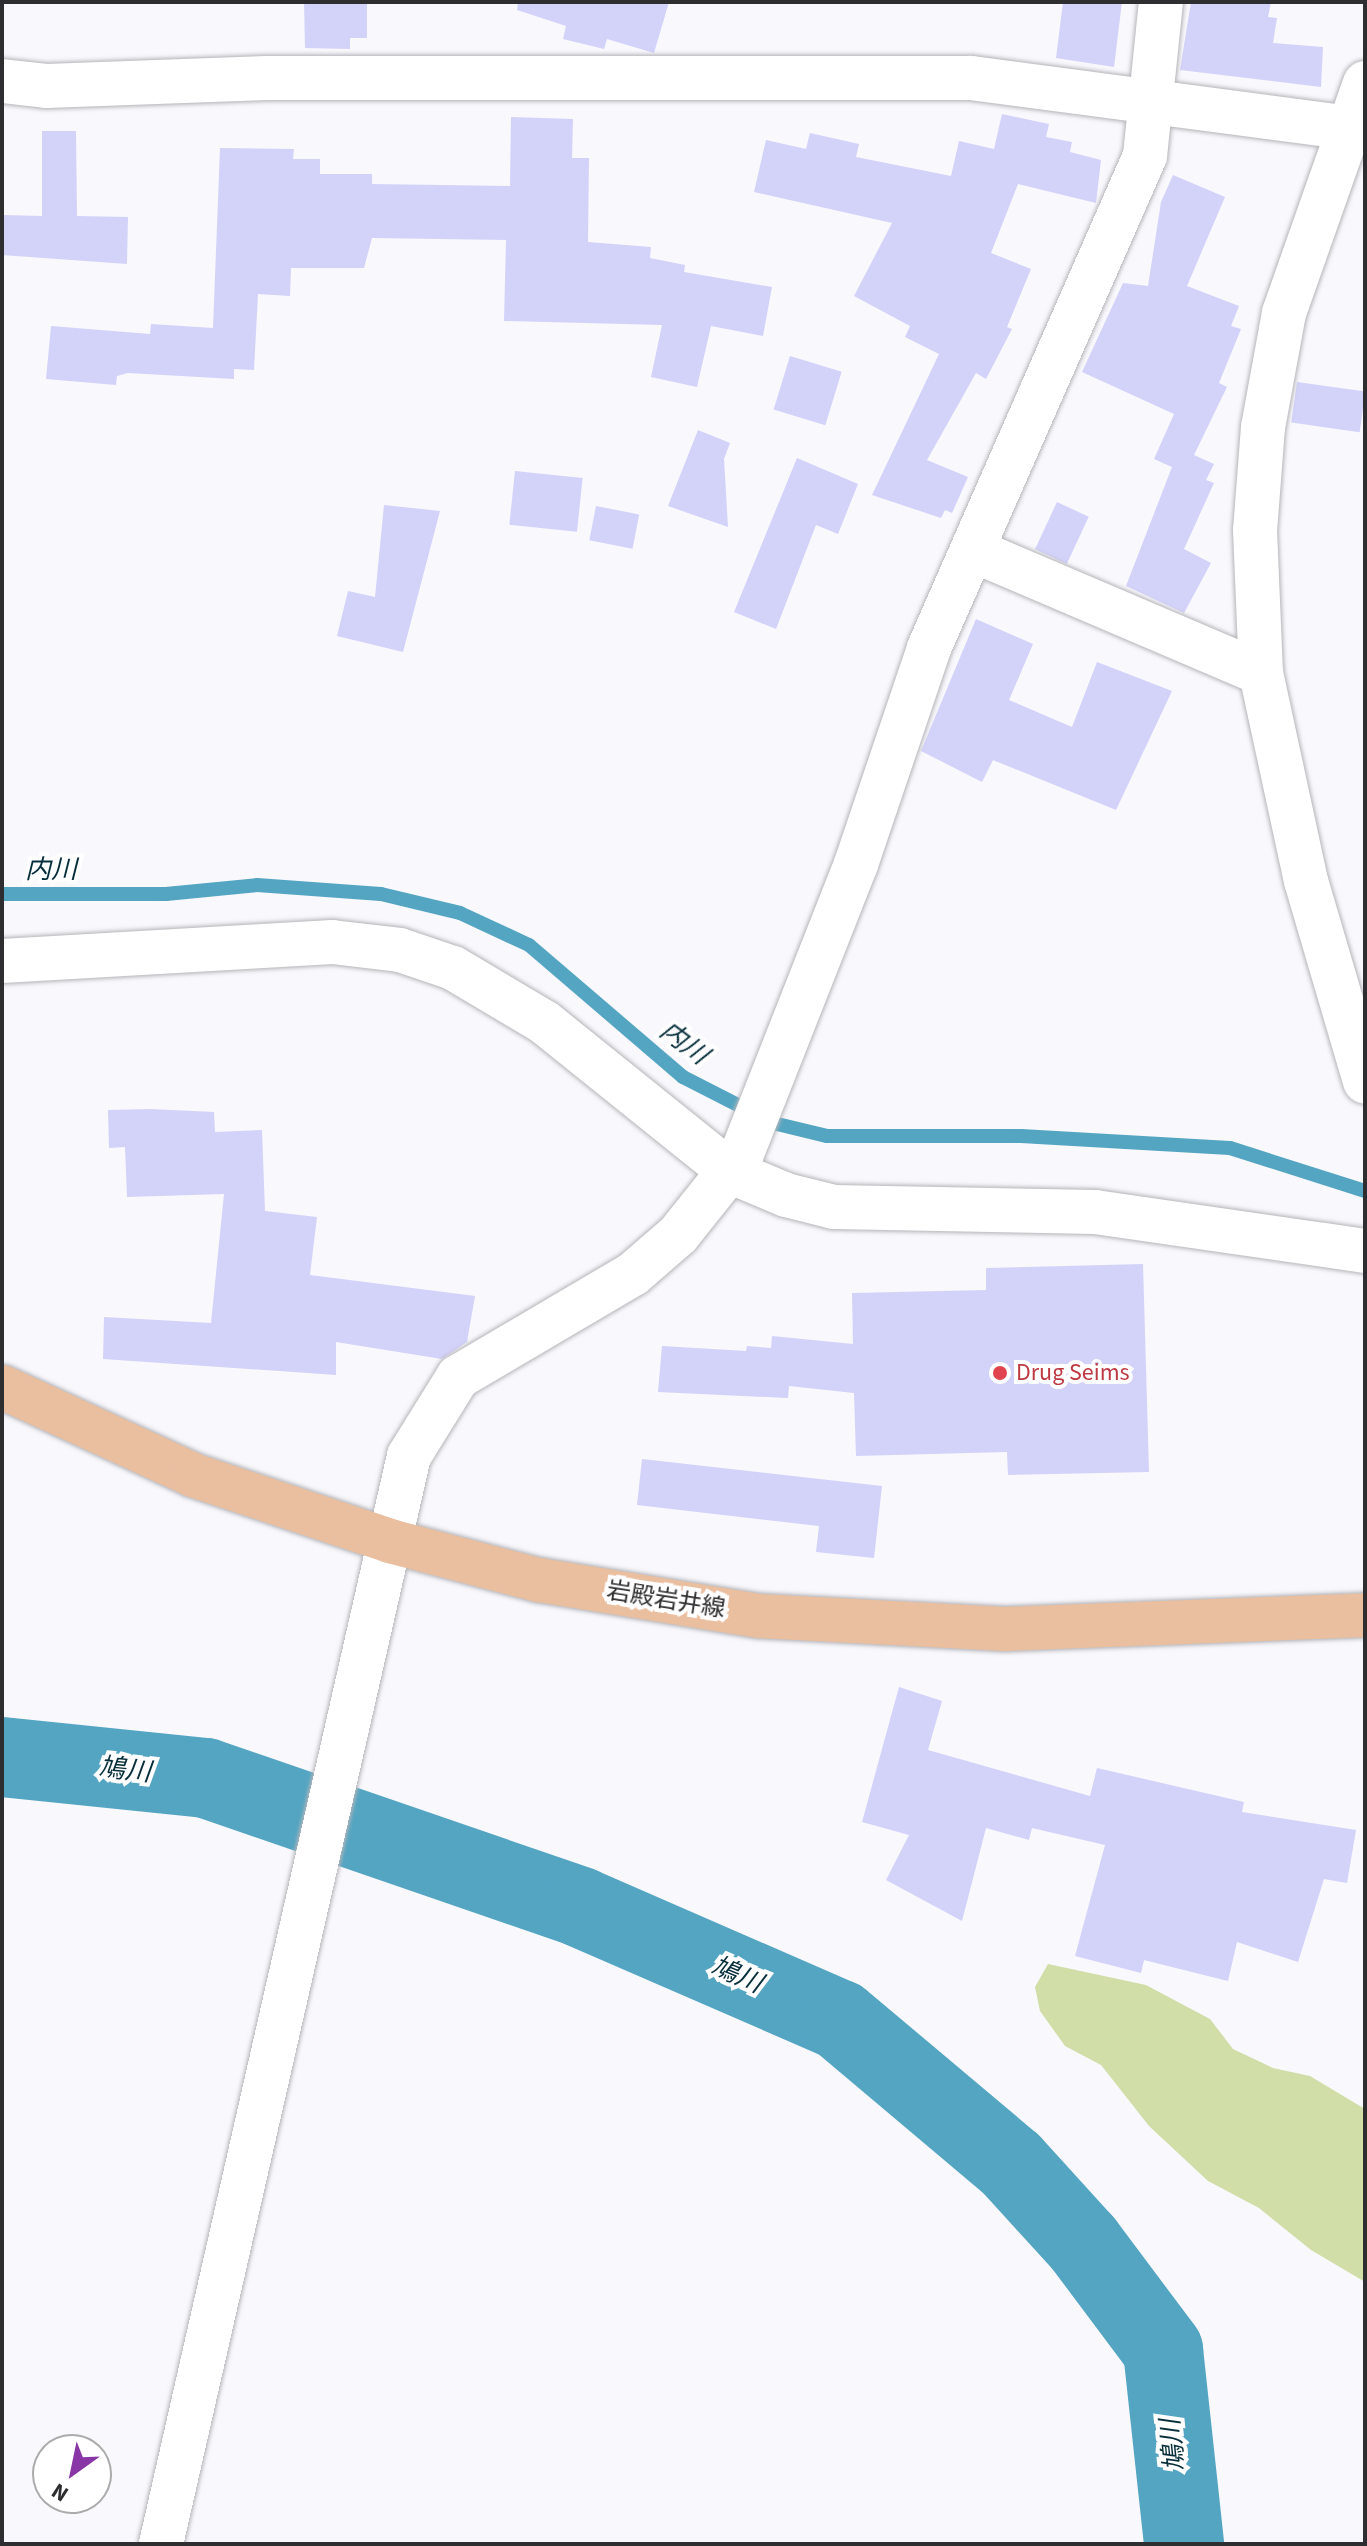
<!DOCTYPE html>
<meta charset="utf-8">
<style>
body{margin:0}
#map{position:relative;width:1367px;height:2546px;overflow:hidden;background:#f8f8fd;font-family:"Source Sans 3","Noto Sans JP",sans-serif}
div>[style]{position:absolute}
.green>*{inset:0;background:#d1dea8}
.stream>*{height:14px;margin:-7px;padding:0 7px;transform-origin:7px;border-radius:7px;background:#53a5c2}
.river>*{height:80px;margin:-40px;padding:0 40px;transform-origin:40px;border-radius:40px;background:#53a5c2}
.building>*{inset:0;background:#d3d2f9;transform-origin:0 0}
.roads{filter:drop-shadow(0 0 2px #b5b5b9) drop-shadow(0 0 2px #b5b5b9)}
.minor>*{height:44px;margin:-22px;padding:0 22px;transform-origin:22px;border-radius:22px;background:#fff}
.major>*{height:44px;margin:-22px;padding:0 22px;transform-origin:22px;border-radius:22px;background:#e9bfa0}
.dots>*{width:22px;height:22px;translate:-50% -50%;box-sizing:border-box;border:4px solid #fff;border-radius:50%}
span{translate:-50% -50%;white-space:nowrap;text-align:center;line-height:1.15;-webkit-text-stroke:8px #fff;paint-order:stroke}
.health-label{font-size:24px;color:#be3a42}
.left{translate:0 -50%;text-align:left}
.street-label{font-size:24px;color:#2e2e30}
.water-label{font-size:26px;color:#062e3b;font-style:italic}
.frame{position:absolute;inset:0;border:4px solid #2e2e30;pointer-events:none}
.north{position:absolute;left:32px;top:2434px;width:80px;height:80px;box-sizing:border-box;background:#fff;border:2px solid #ababac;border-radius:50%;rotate:213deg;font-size:22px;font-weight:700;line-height:32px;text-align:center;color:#2e2e30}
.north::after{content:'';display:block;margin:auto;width:28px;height:36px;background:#8937a6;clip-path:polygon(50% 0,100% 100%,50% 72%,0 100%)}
</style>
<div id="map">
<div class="green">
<i style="clip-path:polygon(1048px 1964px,1146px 1985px,1210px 2019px,1233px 2049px,1273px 2068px,1310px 2076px,1365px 2109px,1365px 2282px,1311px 2250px,1259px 2208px,1208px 2181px,1149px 2126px,1101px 2065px,1065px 2046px,1040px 2011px,1035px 1987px)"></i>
</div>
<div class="stream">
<i style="left:2px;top:894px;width:164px"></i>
<i style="left:166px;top:894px;width:91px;rotate:-5.6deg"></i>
<i style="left:257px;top:885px;width:124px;rotate:4.2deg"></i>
<i style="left:381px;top:894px;width:81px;rotate:13.5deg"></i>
<i style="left:460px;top:913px;width:76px;rotate:24.9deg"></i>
<i style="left:529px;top:945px;width:203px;rotate:40.6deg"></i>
<i style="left:683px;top:1077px;width:101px;rotate:27.1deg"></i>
<i style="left:773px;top:1123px;width:56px;rotate:13.5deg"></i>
<i style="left:827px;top:1136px;width:194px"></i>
<i style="left:1021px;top:1136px;width:209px;rotate:3.3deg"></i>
<i style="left:1230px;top:1148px;width:142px;rotate:17.7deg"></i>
</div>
<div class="river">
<i style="left:2px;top:1757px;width:205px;rotate:5.9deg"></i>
<i style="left:206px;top:1778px;width:396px;rotate:19deg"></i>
<i style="left:580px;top:1907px;width:283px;rotate:23.5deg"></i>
<i style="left:840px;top:2020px;width:224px;rotate:40.1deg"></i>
<i style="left:1011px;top:2164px;width:107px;rotate:47.7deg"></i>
<i style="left:1083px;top:2243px;width:134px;rotate:53.2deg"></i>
<i style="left:1163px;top:2350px;width:195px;rotate:83.8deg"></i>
</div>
<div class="building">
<i style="clip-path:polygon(304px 2px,367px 2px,367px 38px,350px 38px,350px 49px,305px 48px)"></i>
<i style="clip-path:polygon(518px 2px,669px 2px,654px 53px,607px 39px,604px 49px,563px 39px,566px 26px,517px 10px)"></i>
<i style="clip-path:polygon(1063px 2px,1122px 2px,1114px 67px,1056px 58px)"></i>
<i style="clip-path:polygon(1191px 2px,1271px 2px,1268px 17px,1277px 18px,1273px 43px,1323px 47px,1321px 87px,1180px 70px)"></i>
<i style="clip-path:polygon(1002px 114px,1049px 124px,1046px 137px,1072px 142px,1070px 152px,1101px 160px,1096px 203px,1018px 184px,991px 253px,1031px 269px,1007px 327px,1012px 329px,986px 379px,976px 373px,927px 460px,968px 477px,952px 513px,945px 510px,941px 518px,872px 495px,939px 354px,905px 337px,910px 326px,854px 296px,892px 223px,754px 192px,766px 140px,806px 149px,810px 133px,859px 144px,856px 157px,951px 176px,959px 141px,994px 149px)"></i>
<i style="clip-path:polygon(511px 117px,573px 119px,572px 158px,589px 158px,588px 242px,651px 247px,650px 258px,685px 265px,684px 272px,772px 287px,763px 336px,711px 326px,697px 387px,651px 377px,662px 325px,504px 321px,506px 240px,372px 238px,364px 268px,291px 268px,290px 296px,258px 294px,254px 370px,234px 369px,234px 379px,128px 373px,117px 376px,116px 385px,46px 379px,51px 326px,150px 334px,151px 324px,213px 328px,220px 148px,294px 149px,293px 159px,320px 159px,320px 174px,372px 174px,372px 184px,510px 186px)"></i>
<i style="clip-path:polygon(42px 131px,76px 131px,77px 216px,128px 217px,127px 264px,2px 255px,2px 215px,42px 216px)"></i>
<i style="clip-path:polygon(1173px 175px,1225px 197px,1187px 286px,1239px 306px,1231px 326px,1241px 329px,1219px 383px,1227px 387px,1194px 455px,1214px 464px,1206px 480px,1214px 483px,1184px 549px,1211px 563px,1184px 613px,1126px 586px,1172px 467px,1154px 459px,1174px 414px,1082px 372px,1123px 283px,1148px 286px,1161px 202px)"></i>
<i style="left:790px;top:356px;width:54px;height:56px;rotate:17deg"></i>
<i style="left:1297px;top:382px;width:69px;height:41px;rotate:8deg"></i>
<i style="clip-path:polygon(698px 430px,730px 443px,724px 459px,728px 527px,668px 506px)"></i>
<i style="clip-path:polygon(797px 458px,858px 484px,838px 534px,816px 525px,776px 629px,734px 612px)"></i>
<i style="left:515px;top:471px;width:68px;height:54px;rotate:6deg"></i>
<i style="left:1057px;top:502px;width:35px;height:52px;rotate:25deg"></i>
<i style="clip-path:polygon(384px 505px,440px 511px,403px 652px,337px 636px,348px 591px,375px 597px)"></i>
<i style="left:596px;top:506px;width:44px;height:35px;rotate:11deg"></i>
<i style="clip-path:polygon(976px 619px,1033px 644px,1009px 700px,1072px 727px,1097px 662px,1172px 691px,1116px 810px,993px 760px,982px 782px,921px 751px)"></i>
<i style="clip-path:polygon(150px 1109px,214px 1112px,215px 1132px,262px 1130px,265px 1211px,317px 1217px,310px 1275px,475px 1296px,467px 1342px,442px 1359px,336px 1342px,336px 1375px,103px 1359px,104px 1317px,211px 1323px,224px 1194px,127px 1197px,125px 1147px,109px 1148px,108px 1110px)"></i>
<i style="clip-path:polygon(1143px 1264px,1149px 1472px,1008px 1475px,1007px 1452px,856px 1456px,854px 1393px,789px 1386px,788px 1398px,658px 1392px,662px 1346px,746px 1351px,747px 1346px,771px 1348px,772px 1336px,853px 1344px,852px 1293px,986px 1290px,986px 1268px)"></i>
<i style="clip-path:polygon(642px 1459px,882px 1486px,874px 1558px,816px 1552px,819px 1526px,637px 1505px)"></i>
<i style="clip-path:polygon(899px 1687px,942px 1701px,928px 1750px,1090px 1796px,1097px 1768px,1244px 1802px,1242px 1812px,1356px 1830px,1347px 1883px,1324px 1879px,1298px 1962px,1237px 1942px,1228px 1981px,1144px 1960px,1141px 1973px,1075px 1956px,1105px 1845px,1032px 1828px,1029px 1840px,986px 1828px,962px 1921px,886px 1880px,909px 1835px,862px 1822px)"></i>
</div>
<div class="roads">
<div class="minor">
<i style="left:2px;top:81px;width:44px;rotate:6.5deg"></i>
<i style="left:46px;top:86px;width:221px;rotate:-2.1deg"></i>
<i style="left:267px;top:78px;width:704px"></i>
<i style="left:971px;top:78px;width:397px;rotate:7.5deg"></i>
<i style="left:1365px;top:83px;width:244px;rotate:109.4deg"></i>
<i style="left:1284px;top:313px;width:116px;rotate:100.4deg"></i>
<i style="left:1263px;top:427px;width:103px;rotate:94.4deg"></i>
<i style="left:1255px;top:530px;width:143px;rotate:87.6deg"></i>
<i style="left:1261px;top:673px;width:213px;rotate:77.8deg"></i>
<i style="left:1306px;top:881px;width:209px;rotate:73.6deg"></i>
<i style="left:975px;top:551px;width:311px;rotate:23.1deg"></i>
<i style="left:2px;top:961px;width:331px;rotate:-3.3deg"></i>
<i style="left:332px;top:942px;width:68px;rotate:6.7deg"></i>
<i style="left:400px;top:950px;width:56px;rotate:18.8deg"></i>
<i style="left:453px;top:968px;width:106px;rotate:30.7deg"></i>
<i style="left:544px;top:1022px;width:238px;rotate:38.8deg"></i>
<i style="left:729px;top:1171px;width:62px;rotate:22.8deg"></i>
<i style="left:786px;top:1195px;width:49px;rotate:14deg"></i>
<i style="left:834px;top:1207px;width:261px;rotate:1.1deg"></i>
<i style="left:1095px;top:1212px;width:273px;rotate:8.2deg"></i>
<i style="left:161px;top:2544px;width:1116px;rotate:-77.16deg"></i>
<i style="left:409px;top:1456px;width:93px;rotate:-58.2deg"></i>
<i style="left:458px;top:1377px;width:203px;rotate:-30.5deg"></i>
<i style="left:633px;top:1274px;width:60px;rotate:-40.9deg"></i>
<i style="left:678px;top:1235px;width:101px;rotate:-51.4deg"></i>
<i style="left:741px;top:1156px;width:314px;rotate:-68.5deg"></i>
<i style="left:856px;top:864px;width:228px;rotate:-71.3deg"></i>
<i style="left:929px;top:648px;width:537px;rotate:-66.3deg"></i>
<i style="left:1145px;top:156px;width:155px;rotate:-84.1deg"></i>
</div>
<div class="major">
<i style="left:2px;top:1387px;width:210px;rotate:24.7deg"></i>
<i style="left:193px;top:1475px;width:208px;rotate:18.5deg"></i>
<i style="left:390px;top:1541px;width:154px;rotate:14.7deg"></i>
<i style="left:539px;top:1580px;width:223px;rotate:9.3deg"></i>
<i style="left:759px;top:1616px;width:247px;rotate:3deg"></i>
<i style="left:1006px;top:1629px;width:359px;rotate:-2.2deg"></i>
</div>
</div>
<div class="dots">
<i style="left:1000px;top:1373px;background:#e0444e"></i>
</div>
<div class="health-label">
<span class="left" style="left:1016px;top:1373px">Drug Seims</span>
</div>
<div class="street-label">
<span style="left:666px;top:1600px;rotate:9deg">岩殿岩井線</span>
</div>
<div class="water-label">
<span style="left:51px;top:870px">内川</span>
<span style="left:684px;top:1043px;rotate:37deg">内川</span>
<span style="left:125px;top:1770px;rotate:6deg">鳩川</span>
<span style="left:737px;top:1975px;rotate:23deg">鳩川</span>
<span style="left:1173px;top:2445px;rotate:-96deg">鳩川</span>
</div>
<div class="frame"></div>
<div class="north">N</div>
</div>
